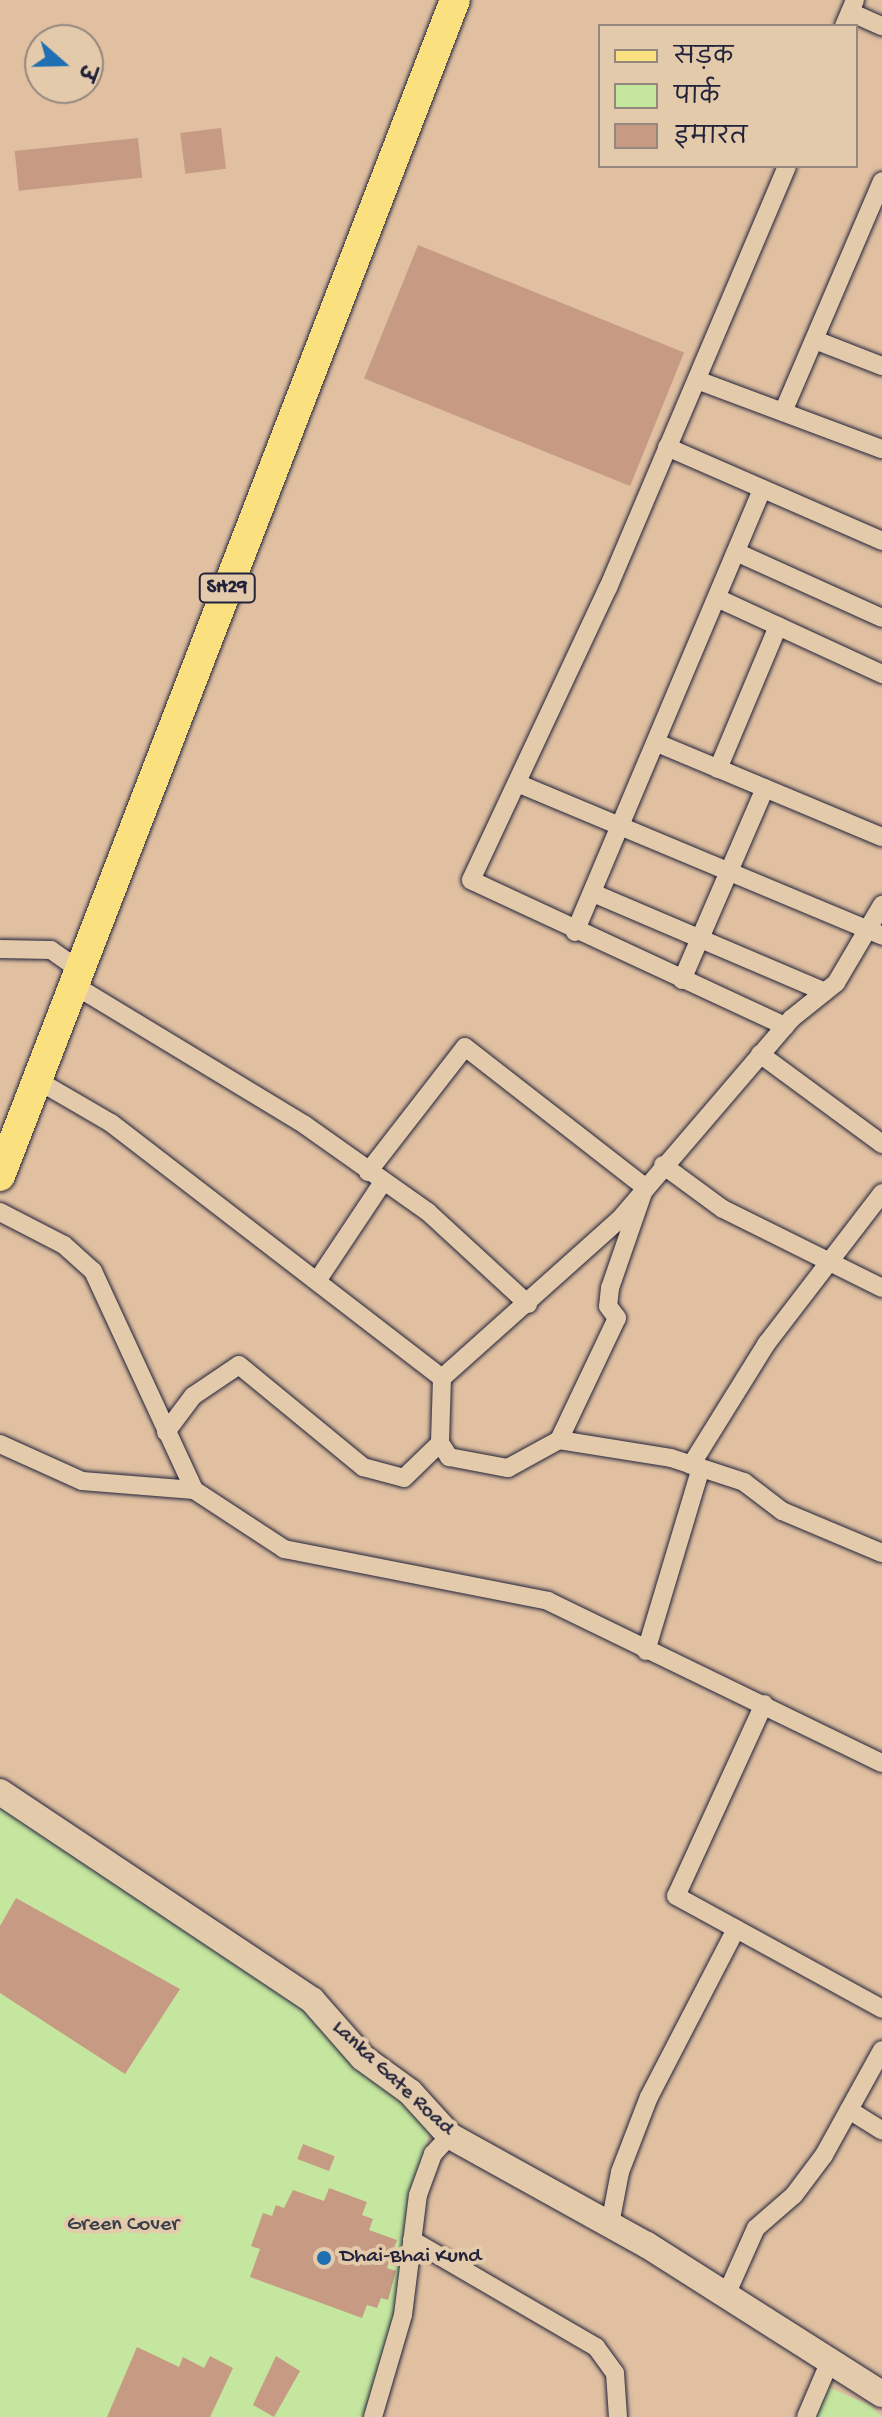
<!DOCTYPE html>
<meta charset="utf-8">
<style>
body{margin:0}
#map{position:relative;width:882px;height:2417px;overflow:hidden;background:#e0c0a1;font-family:"Gochi Hand","Playpen Sans Deva",sans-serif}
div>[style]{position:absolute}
.green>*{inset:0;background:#c5e69f}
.building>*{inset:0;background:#c69a83;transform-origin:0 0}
.roads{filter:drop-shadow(0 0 2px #22223b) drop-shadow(0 0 2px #22223b)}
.street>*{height:18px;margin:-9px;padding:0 9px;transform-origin:9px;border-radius:9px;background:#e3caab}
.secondary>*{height:26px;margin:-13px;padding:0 13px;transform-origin:13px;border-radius:13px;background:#e3caab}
.primary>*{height:30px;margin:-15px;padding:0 15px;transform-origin:15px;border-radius:15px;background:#fbe080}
.dots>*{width:22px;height:22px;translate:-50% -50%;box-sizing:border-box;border:4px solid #e3caab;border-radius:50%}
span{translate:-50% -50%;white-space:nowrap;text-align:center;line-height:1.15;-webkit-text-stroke:8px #e3caab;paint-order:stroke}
.shield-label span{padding:2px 6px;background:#e3caab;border:2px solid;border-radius:6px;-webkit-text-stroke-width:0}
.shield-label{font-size:20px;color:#22223b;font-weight:700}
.street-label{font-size:22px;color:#22223b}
.park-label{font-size:22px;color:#3a3f4a}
.poi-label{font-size:22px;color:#22223b}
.left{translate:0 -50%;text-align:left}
.legend{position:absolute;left:598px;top:24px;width:260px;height:144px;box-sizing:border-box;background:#e3caab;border:2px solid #96877e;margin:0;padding:10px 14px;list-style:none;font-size:24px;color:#22223b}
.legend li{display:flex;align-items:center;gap:16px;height:40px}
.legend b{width:40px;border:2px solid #96877e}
.north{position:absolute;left:24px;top:24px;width:80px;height:80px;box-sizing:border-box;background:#e3caab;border:2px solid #96877e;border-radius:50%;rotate:110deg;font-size:22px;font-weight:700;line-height:32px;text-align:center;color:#22223b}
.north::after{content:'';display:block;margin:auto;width:28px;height:36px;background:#1f6fb2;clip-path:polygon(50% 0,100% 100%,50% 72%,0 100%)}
</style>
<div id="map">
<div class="green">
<i style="clip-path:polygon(0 1796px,312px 2000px,430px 2131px,407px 2221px,399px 2309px,365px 2417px,0 2417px)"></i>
<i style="clip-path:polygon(824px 2385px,871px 2406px,882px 2417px,811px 2417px)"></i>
</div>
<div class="building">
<i style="left:221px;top:128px;width:41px;height:41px;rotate:83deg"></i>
<i style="left:138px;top:138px;width:40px;height:124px;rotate:84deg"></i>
<i style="left:418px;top:245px;width:287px;height:144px;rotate:22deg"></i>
<i style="clip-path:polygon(16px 1898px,180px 1989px,125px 2074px,0 1993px,0 1926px)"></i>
<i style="left:303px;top:2144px;width:34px;height:16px;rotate:21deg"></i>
<i style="clip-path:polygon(329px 2188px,367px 2202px,362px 2215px,373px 2219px,369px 2230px,397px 2240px,387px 2268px,396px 2271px,388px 2300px,381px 2298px,377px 2308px,367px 2305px,362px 2318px,250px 2277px,260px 2249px,251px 2246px,263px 2213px,272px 2216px,276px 2205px,284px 2208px,293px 2190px,324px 2201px)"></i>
<i style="clip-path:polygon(137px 2347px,179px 2367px,183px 2357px,204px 2368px,210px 2356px,233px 2368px,210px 2417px,107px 2417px)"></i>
<i style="clip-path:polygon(276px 2356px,300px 2371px,274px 2417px,253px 2405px)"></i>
</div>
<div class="roads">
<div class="street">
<i style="left:850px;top:12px;width:35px;rotate:24deg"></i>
<i style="left:844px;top:26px;width:28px;rotate:-67deg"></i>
<i style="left:815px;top:340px;width:72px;rotate:21.2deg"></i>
<i style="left:697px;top:380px;width:197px;rotate:20.5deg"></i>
<i style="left:783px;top:412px;width:251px;rotate:-66.8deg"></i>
<i style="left:667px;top:447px;width:235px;rotate:23.6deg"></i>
<i style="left:736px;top:552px;width:160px;rotate:24.3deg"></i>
<i style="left:717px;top:598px;width:182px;rotate:24.7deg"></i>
<i style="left:657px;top:743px;width:244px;rotate:22.7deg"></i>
<i style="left:718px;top:769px;width:155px;rotate:-67.2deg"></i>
<i style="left:517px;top:783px;width:396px;rotate:22.7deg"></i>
<i style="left:593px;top:893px;width:252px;rotate:23.1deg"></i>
<i style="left:575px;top:932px;width:481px;rotate:-67.1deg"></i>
<i style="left:0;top:949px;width:51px;rotate:1.1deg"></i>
<i style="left:51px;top:950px;width:35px;rotate:35deg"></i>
<i style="left:682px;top:980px;width:209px;rotate:-66.6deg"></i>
<i style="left:74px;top:985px;width:270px;rotate:31.2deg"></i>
<i style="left:305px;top:1125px;width:151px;rotate:35.3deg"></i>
<i style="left:428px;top:1212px;width:136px;rotate:42.6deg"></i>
<i style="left:785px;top:1026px;width:346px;rotate:-155.1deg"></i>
<i style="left:471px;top:880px;width:323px;rotate:-64.9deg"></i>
<i style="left:608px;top:588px;width:458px;rotate:-67deg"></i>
<i style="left:760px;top:1054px;width:152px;rotate:36.4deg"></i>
<i style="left:37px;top:1080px;width:86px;rotate:30.2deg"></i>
<i style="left:111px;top:1123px;width:418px;rotate:37.6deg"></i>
<i style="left:442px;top:1378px;width:65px;rotate:91.8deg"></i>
<i style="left:440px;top:1443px;width:17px;rotate:57deg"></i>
<i style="left:449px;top:1457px;width:60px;rotate:10.6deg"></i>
<i style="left:508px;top:1468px;width:58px;rotate:-28.8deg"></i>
<i style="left:559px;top:1440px;width:113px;rotate:9.1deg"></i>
<i style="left:671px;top:1458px;width:77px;rotate:18.2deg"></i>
<i style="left:744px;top:1482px;width:48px;rotate:37.3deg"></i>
<i style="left:782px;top:1511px;width:108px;rotate:22.8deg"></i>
<i style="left:663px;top:1165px;width:74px;rotate:36.3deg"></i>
<i style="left:723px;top:1209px;width:178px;rotate:26.4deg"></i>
<i style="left:368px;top:1172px;width:158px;rotate:-52.2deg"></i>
<i style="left:465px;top:1047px;width:228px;rotate:37.9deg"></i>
<i style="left:645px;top:1187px;width:107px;rotate:109.1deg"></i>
<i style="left:610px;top:1288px;width:18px;rotate:96deg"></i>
<i style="left:608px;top:1306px;width:15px;rotate:53deg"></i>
<i style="left:617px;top:1318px;width:135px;rotate:115.4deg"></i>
<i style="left:0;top:1212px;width:72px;rotate:27.3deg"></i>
<i style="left:64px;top:1245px;width:39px;rotate:42deg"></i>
<i style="left:93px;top:1271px;width:241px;rotate:65.2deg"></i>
<i style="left:317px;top:1281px;width:119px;rotate:-56.3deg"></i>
<i style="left:442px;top:1378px;width:237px;rotate:-41.8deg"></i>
<i style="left:619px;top:1220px;width:265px;rotate:-49.4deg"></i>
<i style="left:791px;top:1019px;width:58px;rotate:-38.7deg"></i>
<i style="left:836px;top:983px;width:91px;rotate:-59.5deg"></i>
<i style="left:166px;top:1432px;width:45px;rotate:-53.1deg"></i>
<i style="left:193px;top:1396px;width:55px;rotate:-34deg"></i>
<i style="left:239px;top:1365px;width:161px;rotate:39.4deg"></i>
<i style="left:363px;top:1467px;width:42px;rotate:15deg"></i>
<i style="left:404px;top:1478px;width:50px;rotate:-44.2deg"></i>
<i style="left:0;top:1444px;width:90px;rotate:24.3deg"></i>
<i style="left:82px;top:1481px;width:112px;rotate:4.6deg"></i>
<i style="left:194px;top:1490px;width:108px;rotate:33.2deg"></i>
<i style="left:284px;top:1549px;width:269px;rotate:11.1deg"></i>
<i style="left:548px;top:1601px;width:371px;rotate:25.9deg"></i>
<i style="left:691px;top:1465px;width:144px;rotate:-58.1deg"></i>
<i style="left:767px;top:1343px;width:189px;rotate:-52.5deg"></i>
<i style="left:646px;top:1651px;width:191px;rotate:-73.3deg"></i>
<i style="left:764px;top:1704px;width:211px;rotate:114.6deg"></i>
<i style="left:676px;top:1896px;width:235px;rotate:28.7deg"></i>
<i style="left:849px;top:2110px;width:39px;rotate:32deg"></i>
<i style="left:610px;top:2224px;width:53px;rotate:-79.1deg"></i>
<i style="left:620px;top:2172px;width:80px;rotate:-68.9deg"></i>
<i style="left:649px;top:2097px;width:189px;rotate:-62.6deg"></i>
<i style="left:412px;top:2240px;width:213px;rotate:30.2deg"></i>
<i style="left:596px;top:2347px;width:32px;rotate:54deg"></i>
<i style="left:615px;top:2373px;width:44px;rotate:86.1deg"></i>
<i style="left:726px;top:2295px;width:73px;rotate:-65.9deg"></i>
<i style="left:756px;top:2228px;width:50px;rotate:-41deg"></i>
<i style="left:794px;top:2195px;width:50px;rotate:-53.1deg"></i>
<i style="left:824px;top:2155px;width:120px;rotate:-61.1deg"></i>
<i style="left:373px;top:2417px;width:106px;rotate:-73.6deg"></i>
<i style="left:403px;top:2315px;width:121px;rotate:-82.9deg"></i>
<i style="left:418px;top:2195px;width:44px;rotate:-69.9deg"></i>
<i style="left:433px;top:2154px;width:25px;rotate:-47deg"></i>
<i style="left:806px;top:2417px;width:61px;rotate:-66.8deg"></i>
</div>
<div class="secondary">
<i style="left:0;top:1792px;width:375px;rotate:33.7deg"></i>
<i style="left:312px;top:2000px;width:77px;rotate:48.7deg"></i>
<i style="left:363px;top:2058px;width:58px;rotate:35.9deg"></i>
<i style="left:410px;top:2092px;width:59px;rotate:47.7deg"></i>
<i style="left:450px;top:2136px;width:225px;rotate:29deg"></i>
<i style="left:647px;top:2245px;width:278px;rotate:32.4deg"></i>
</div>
<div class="primary">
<i style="left:0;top:1176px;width:1261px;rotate:-68.85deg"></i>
</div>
</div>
<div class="dots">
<i style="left:324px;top:2258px;background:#1f6fb2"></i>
</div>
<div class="shield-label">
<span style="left:227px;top:588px">SH29</span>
</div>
<div class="street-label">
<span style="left:392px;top:2079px;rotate:43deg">Lanka Gate Road</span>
</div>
<div class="park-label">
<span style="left:123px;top:2226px">Green Cover</span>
</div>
<div class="poi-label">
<span class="left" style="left:340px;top:2258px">Dhai-Bhai Kund</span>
</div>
<ul class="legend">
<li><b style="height:10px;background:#fbe080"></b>सड़क</li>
<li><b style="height:22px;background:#c5e69f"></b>पार्क</li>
<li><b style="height:22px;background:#c69a83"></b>इमारत</li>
</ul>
<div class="north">उ</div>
</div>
